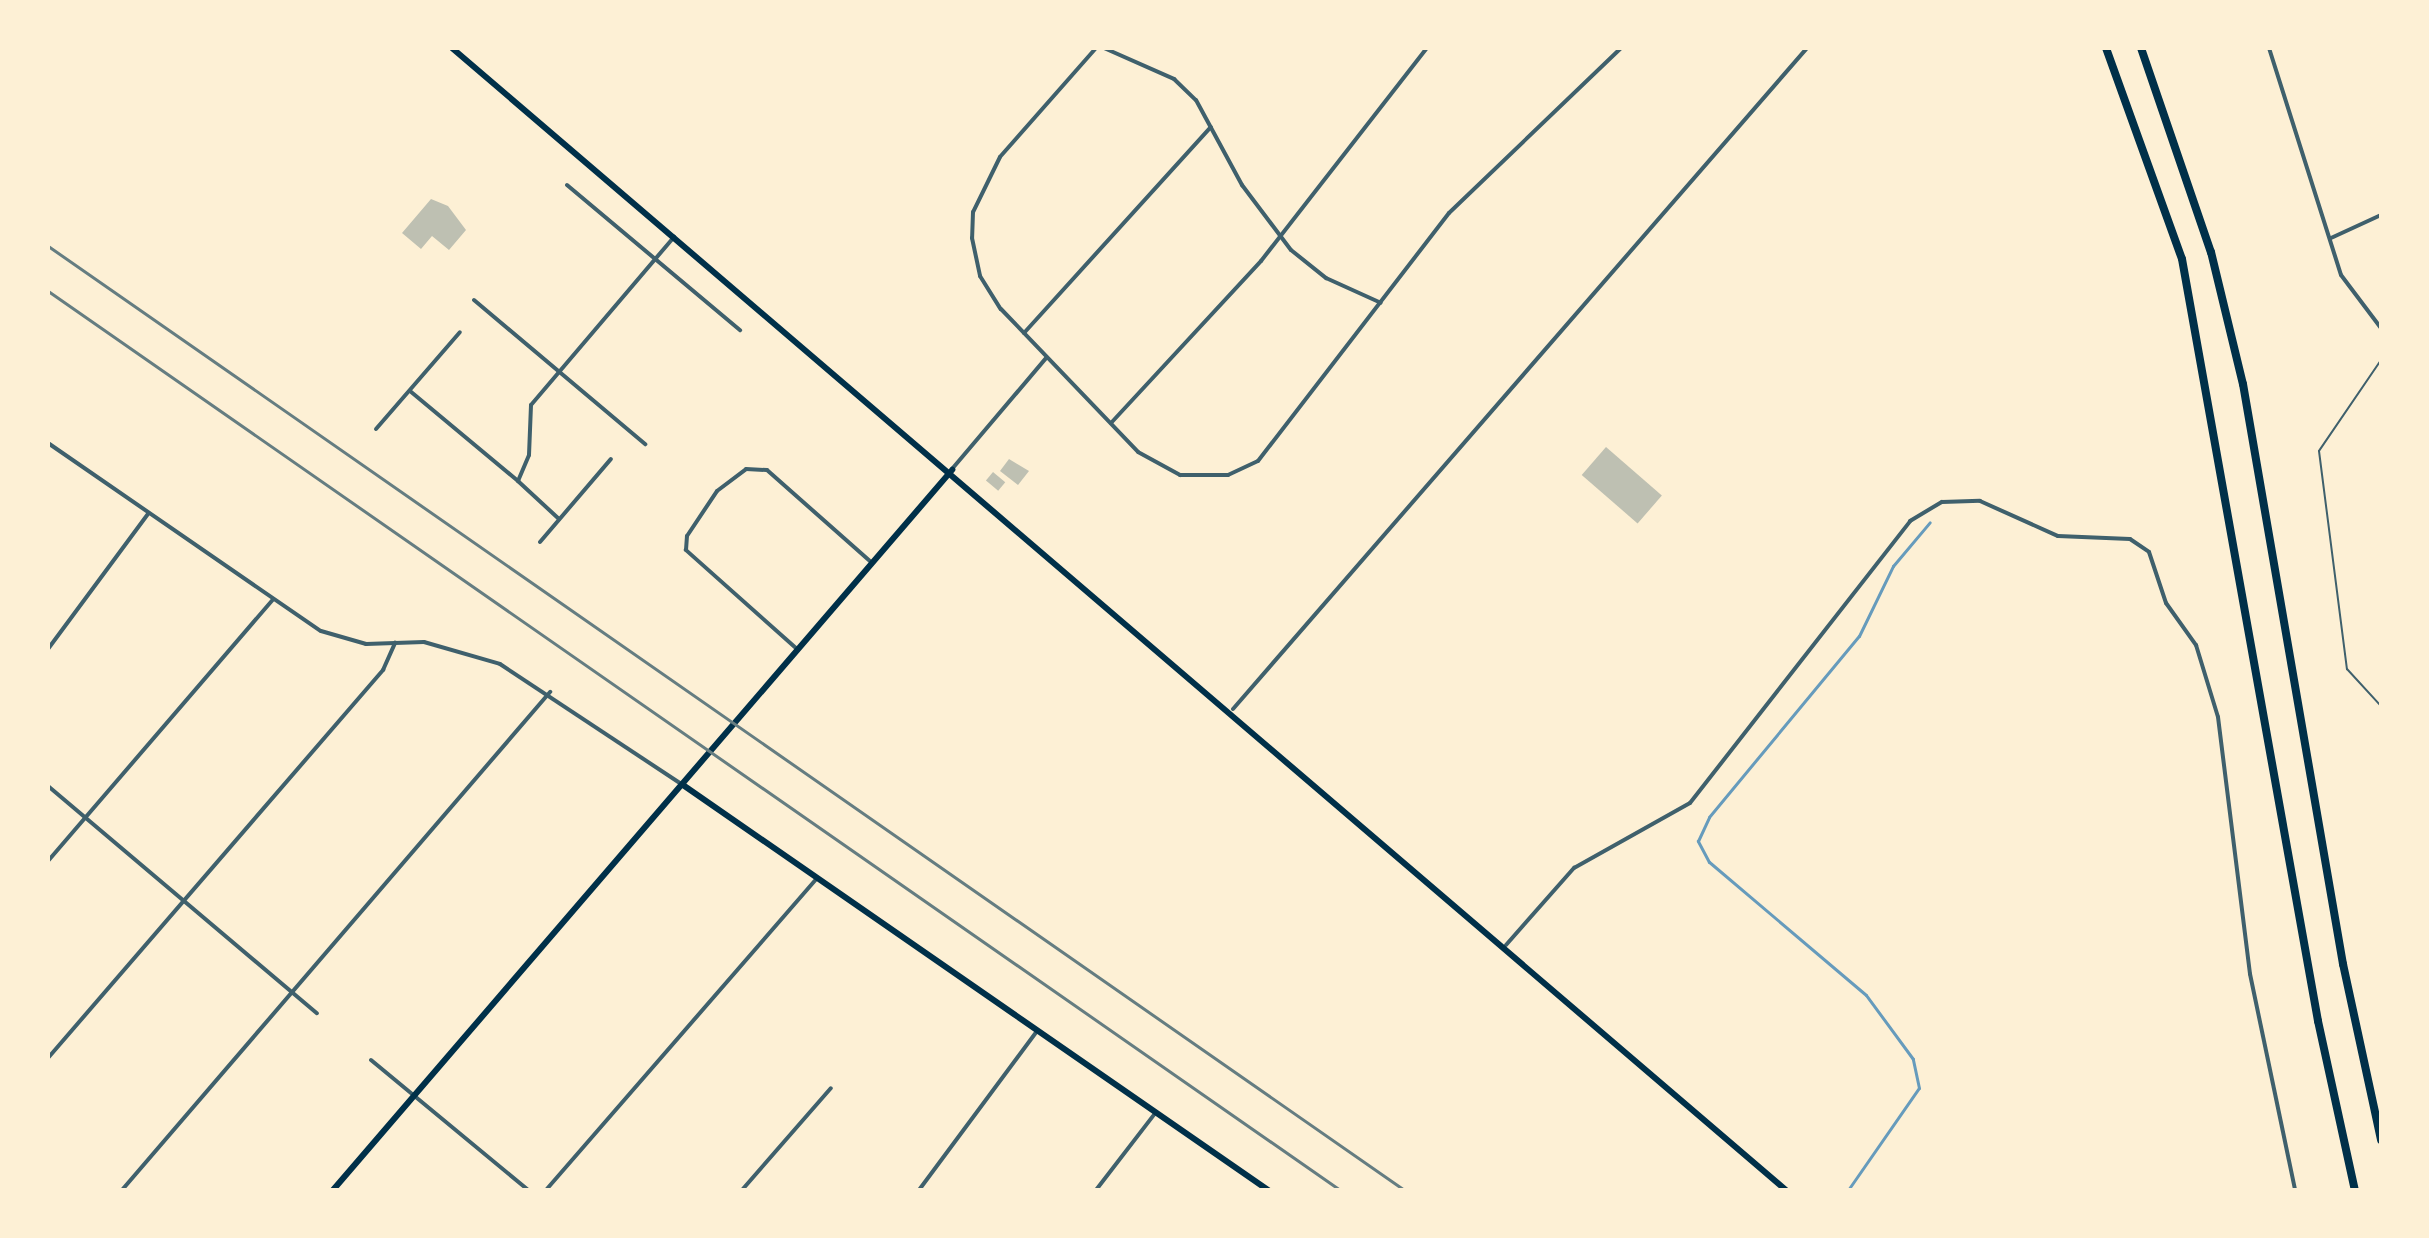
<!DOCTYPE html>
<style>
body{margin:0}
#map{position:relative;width:2429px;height:1238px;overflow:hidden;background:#fdf0d5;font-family:"Roboto Condensed",sans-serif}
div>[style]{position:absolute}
.stream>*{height:3px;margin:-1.5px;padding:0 1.5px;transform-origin:1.5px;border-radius:1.5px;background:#669bbc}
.building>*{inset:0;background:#bec0b2;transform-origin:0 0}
.service>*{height:2px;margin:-1px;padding:0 1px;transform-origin:1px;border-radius:1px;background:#3f606c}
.minor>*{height:4px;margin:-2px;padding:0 2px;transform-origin:2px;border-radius:2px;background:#3f606c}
.secondary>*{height:6px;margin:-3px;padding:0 3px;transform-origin:3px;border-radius:3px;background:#003049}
.motorway>*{height:8px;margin:-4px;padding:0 4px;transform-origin:4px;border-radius:4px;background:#003049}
.rail>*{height:3px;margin:-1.5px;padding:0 1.5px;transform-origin:1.5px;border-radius:1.5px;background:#657d81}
span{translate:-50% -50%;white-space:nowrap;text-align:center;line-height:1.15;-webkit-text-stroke:7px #fdf0d5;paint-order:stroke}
.frame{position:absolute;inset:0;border:50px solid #fdf0d5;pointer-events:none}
</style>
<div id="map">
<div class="stream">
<i style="left:1848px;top:1190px;width:124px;rotate:-55.2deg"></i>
<i style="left:1919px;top:1088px;width:30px;rotate:-102deg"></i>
<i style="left:1913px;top:1059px;width:79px;rotate:-126.3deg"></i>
<i style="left:1866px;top:995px;width:206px;rotate:-139.7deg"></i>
<i style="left:1709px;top:862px;width:24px;rotate:-118deg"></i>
<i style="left:1698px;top:841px;width:26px;rotate:-65deg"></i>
<i style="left:1709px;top:817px;width:235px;rotate:-50.4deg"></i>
<i style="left:1859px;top:636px;width:78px;rotate:-64.1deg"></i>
<i style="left:1893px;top:566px;width:57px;rotate:-49.9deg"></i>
</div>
<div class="building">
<i style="clip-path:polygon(431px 199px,448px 206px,466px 230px,449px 250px,432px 236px,421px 249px,402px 233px)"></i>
<i style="left:1606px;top:447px;width:74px;height:37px;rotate:41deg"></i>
<i style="clip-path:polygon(1009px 459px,1029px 471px,1018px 485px,1000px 471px)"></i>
<i style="left:993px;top:472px;width:16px;height:11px;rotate:40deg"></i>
</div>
<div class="service">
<i style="left:2381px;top:360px;width:110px;rotate:124.3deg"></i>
<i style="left:2319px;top:451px;width:220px;rotate:82.7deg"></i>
<i style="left:2347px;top:669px;width:50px;rotate:47.4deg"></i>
</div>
<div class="minor">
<i style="left:1096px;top:48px;width:145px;rotate:131.4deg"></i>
<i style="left:1000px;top:157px;width:61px;rotate:116.1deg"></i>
<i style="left:973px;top:212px;width:26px;rotate:92deg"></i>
<i style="left:972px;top:238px;width:39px;rotate:78deg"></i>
<i style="left:980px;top:276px;width:39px;rotate:58deg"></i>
<i style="left:1001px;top:309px;width:198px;rotate:46.2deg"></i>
<i style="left:1138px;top:452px;width:48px;rotate:28.7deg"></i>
<i style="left:1180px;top:475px;width:48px"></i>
<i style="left:1228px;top:475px;width:33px;rotate:-25deg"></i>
<i style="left:1258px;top:461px;width:313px;rotate:-52.4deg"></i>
<i style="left:1449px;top:213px;width:238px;rotate:-43.8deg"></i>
<i style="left:1104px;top:48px;width:77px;rotate:23.9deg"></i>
<i style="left:1174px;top:79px;width:30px;rotate:44deg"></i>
<i style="left:1196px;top:100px;width:97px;rotate:61.6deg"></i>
<i style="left:1242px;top:185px;width:81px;rotate:53deg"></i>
<i style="left:1291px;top:250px;width:45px;rotate:38.7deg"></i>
<i style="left:1326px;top:278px;width:60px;rotate:24.4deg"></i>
<i style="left:2269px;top:48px;width:238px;rotate:72.4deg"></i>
<i style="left:2341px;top:275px;width:66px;rotate:53deg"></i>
<i style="left:567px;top:185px;width:226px;rotate:40deg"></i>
<i style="left:2331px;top:238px;width:55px;rotate:-24.7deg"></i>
<i style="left:474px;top:300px;width:224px;rotate:40.1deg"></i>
<i style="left:1024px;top:333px;width:278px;rotate:-47.8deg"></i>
<i style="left:410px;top:391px;width:141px;rotate:39.8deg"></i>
<i style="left:1111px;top:423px;width:221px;rotate:-47.2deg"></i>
<i style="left:1261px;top:261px;width:270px;rotate:-52.1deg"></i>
<i style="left:376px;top:429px;width:128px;rotate:-49.1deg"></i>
<i style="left:48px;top:443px;width:331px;rotate:34.6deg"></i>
<i style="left:321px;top:631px;width:47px;rotate:16.1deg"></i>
<i style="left:366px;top:644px;width:58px;rotate:-2deg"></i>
<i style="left:424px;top:642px;width:79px;rotate:16.1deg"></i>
<i style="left:500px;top:664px;width:217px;rotate:33.5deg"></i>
<i style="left:952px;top:469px;width:145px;rotate:-49.7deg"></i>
<i style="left:559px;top:519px;width:56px;rotate:-137.2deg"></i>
<i style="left:518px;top:481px;width:28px;rotate:-67deg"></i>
<i style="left:529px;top:455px;width:50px;rotate:-87.7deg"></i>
<i style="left:531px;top:405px;width:221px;rotate:-49.6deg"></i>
<i style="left:540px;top:542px;width:109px;rotate:-49.5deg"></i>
<i style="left:48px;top:649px;width:168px;rotate:-53.5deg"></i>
<i style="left:797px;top:649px;width:149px;rotate:-138.3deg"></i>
<i style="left:686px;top:550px;width:14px;rotate:-86deg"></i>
<i style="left:687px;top:536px;width:54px;rotate:-56.3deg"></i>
<i style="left:717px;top:491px;width:36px;rotate:-37deg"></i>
<i style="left:746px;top:469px;width:21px;rotate:3deg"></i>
<i style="left:767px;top:470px;width:140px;rotate:41.5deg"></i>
<i style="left:1233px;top:709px;width:875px;rotate:-49.03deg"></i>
<i style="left:48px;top:786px;width:352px;rotate:40.2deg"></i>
<i style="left:48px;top:861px;width:345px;rotate:-49.3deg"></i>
<i style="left:1506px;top:945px;width:103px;rotate:-48.6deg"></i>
<i style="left:1574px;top:868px;width:133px;rotate:-29.3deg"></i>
<i style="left:1690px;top:803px;width:358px;rotate:-52deg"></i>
<i style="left:1910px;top:521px;width:37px;rotate:-31deg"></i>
<i style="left:1942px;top:502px;width:38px;rotate:-2deg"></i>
<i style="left:1980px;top:501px;width:85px;rotate:24.2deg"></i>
<i style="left:2058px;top:536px;width:72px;rotate:2.4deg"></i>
<i style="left:2130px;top:539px;width:23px;rotate:34deg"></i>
<i style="left:2149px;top:552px;width:54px;rotate:71.6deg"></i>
<i style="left:2166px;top:603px;width:52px;rotate:54.5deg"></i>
<i style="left:2196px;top:645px;width:75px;rotate:73deg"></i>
<i style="left:2218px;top:717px;width:259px;rotate:82.9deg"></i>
<i style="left:2250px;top:974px;width:221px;rotate:78.2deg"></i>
<i style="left:48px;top:1058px;width:513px;rotate:-49.19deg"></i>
<i style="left:383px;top:670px;width:30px;rotate:-66deg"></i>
<i style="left:371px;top:1060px;width:204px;rotate:39.6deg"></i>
<i style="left:122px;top:1190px;width:657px;rotate:-49.32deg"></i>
<i style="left:546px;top:1190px;width:413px;rotate:-49deg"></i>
<i style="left:742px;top:1190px;width:135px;rotate:-48.9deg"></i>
<i style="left:919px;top:1190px;width:198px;rotate:-53.4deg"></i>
<i style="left:1096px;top:1190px;width:98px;rotate:-52.4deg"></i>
</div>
<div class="secondary">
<i style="left:452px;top:48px;width:1756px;rotate:40.57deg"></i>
<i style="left:683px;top:785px;width:712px;rotate:34.7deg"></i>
<i style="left:333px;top:1190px;width:950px;rotate:-49.31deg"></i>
</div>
<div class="motorway">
<i style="left:2106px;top:48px;width:224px;rotate:70.2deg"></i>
<i style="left:2182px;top:259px;width:774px;rotate:79.88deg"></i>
<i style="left:2318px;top:1021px;width:173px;rotate:77.7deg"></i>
<i style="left:2141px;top:48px;width:216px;rotate:71.1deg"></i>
<i style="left:2211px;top:252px;width:136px;rotate:76.4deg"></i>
<i style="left:2243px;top:384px;width:589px;rotate:80.22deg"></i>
<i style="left:2343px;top:964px;width:180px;rotate:77.8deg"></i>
</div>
<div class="rail">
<i style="left:48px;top:246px;width:1652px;rotate:34.84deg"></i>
<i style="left:48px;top:291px;width:1574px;rotate:34.83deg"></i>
</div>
<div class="frame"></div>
</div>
